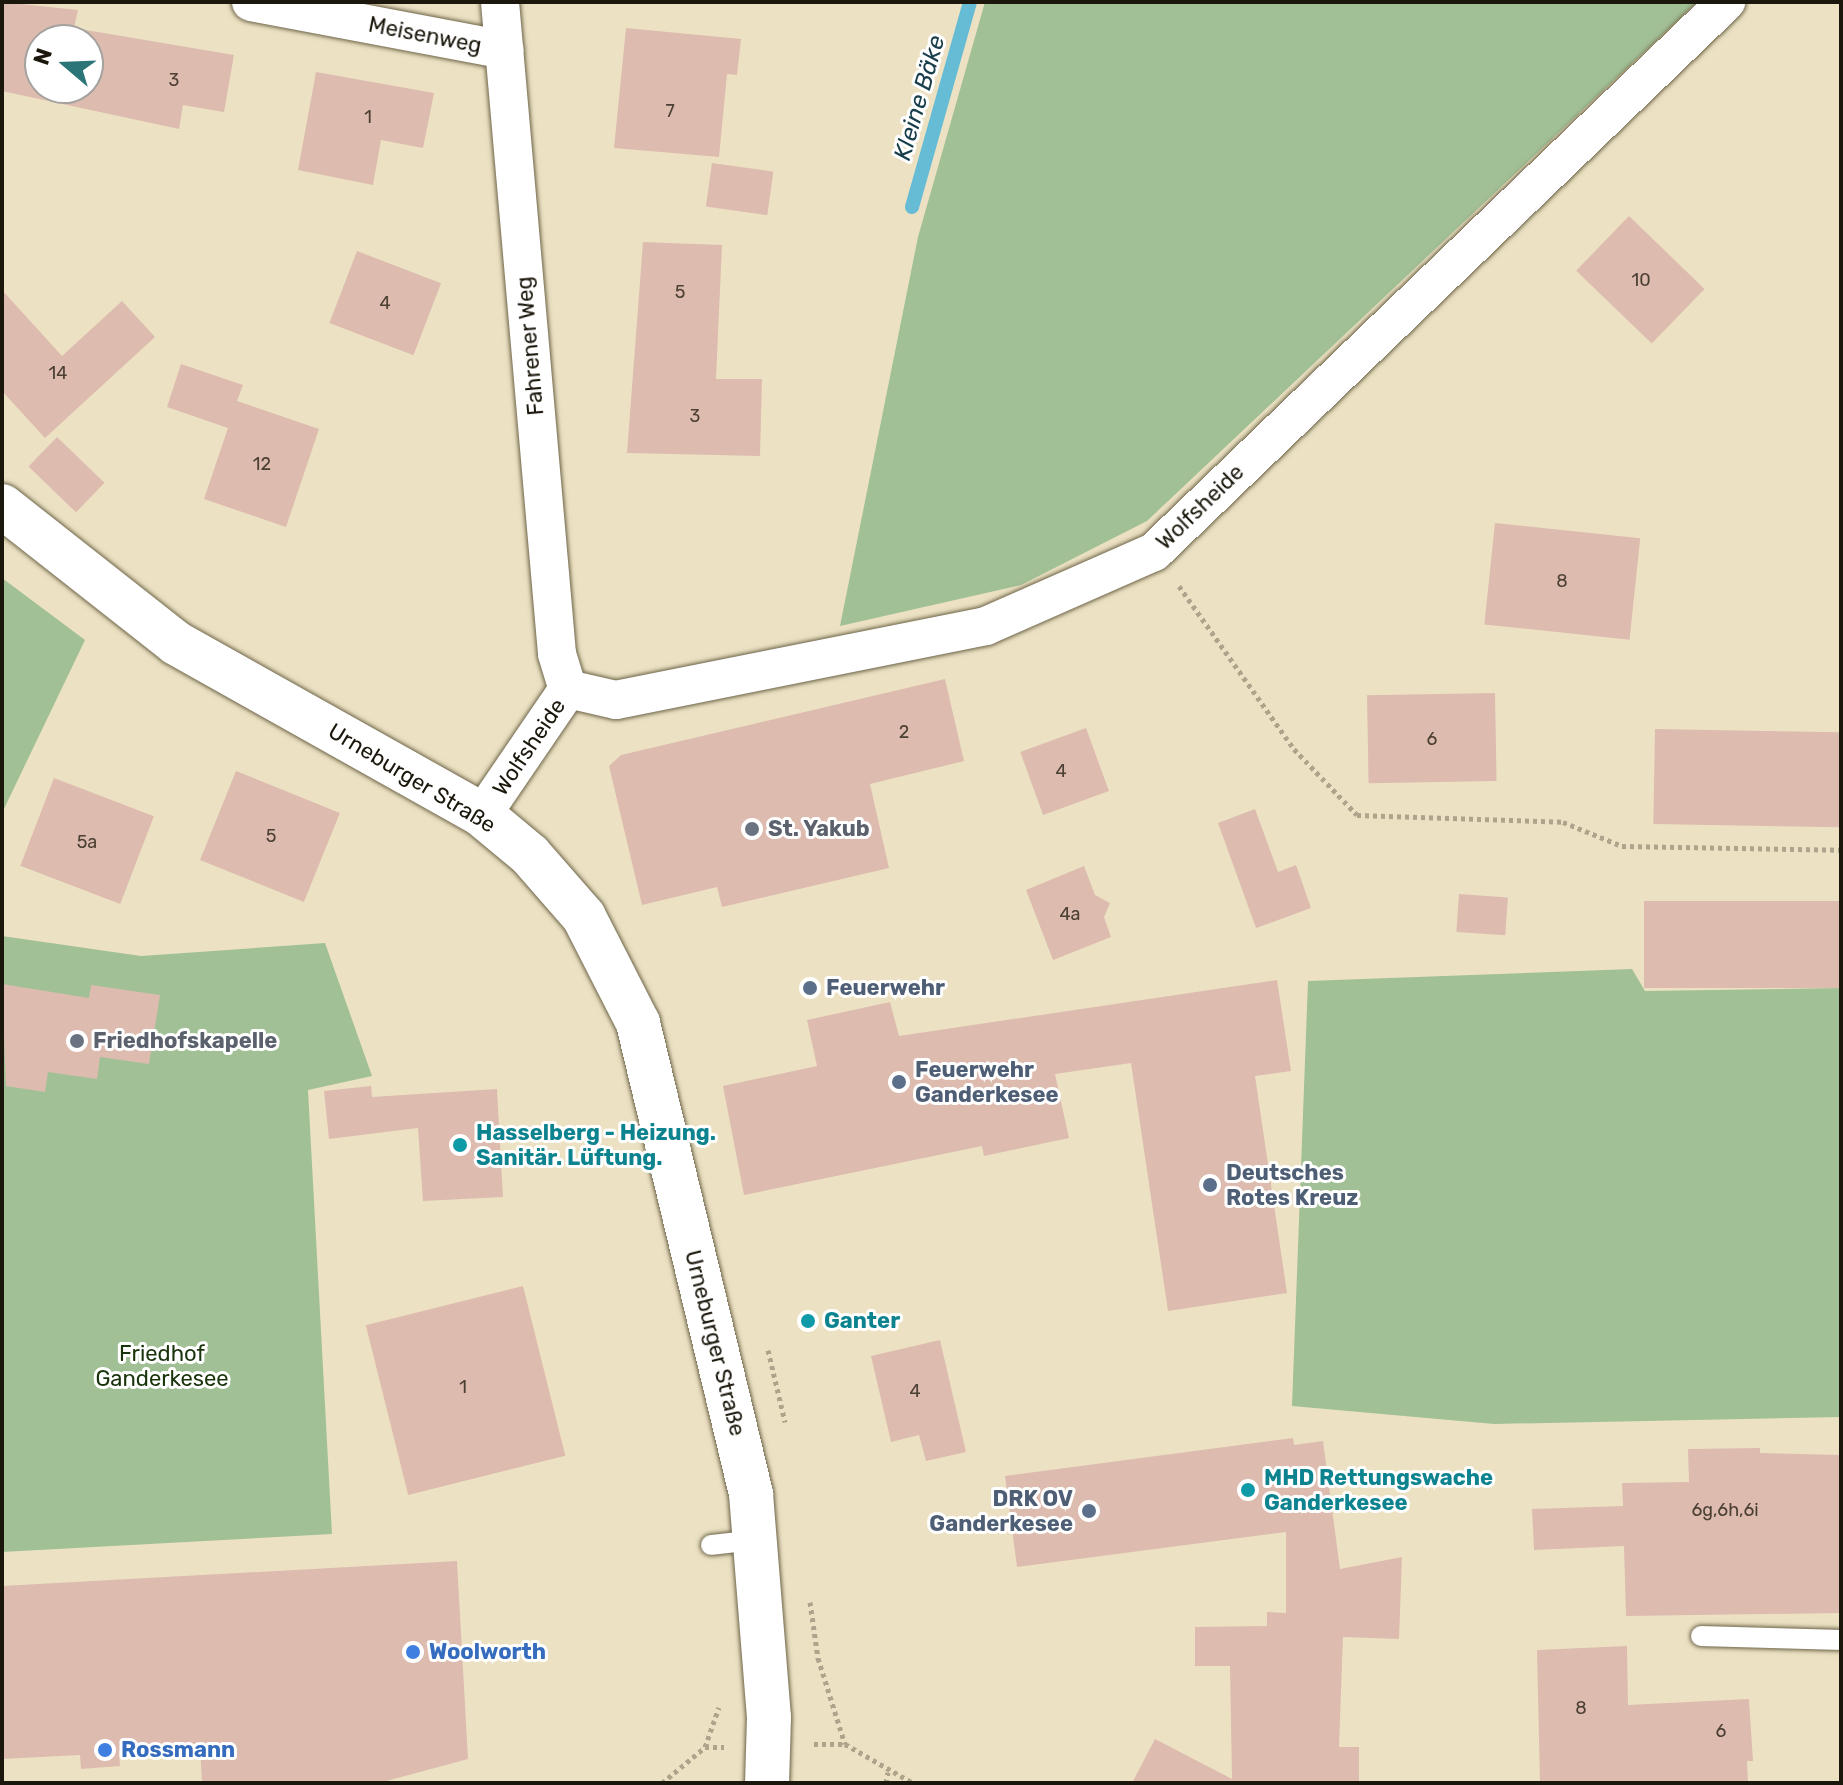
<!DOCTYPE html>
<meta charset="utf-8">
<style>
body{margin:0}
#map{position:relative;width:1843px;height:1785px;overflow:hidden;background:#ece2c3;font-family:Rubik,sans-serif}
div>[style]{position:absolute}
.green>*{inset:0;background:#a2c095}
.stream>*{height:14px;margin:-7px;padding:0 7px;transform-origin:7px;border-radius:7px;background:#66bbd5}
.building>*{inset:0;background:#ddbbaf;transform-origin:0 0}
.path>*{height:5px;margin-top:-2.5px;transform-origin:0;background:repeating-linear-gradient(90deg,#ada48b 0 4px,transparent 0 8px)}
.roads{filter:drop-shadow(0 0 2px #6e6449) drop-shadow(0 0 2px #6e6449)}
.lane>*{height:20px;margin:-10px;padding:0 10px;transform-origin:10px;border-radius:10px;background:#fff}
.street>*{height:38px;margin:-19px;padding:0 19px;transform-origin:19px;border-radius:19px;background:#fff}
.secondary>*{height:44px;margin:-22px;padding:0 22px;transform-origin:22px;border-radius:22px;background:#fff}
.dots>*{width:22px;height:22px;translate:-50% -50%;box-sizing:border-box;border:4px solid #fff;border-radius:50%}
span{translate:-50% -50%;white-space:nowrap;text-align:center;line-height:1.15;-webkit-text-stroke:6px #fff;paint-order:stroke}
.number-label{font-size:18px;color:#4c4035}
.number-label span{-webkit-text-stroke-width:0}
.street-label{font-size:22px;color:#1b170c}
.worship-label{font-size:22px;color:#5b616d;font-weight:700}
.left{translate:0 -50%;text-align:left}
.service-label{font-size:22px;color:#4e5e75;font-weight:700}
.right{translate:-100% -50%;text-align:right}
.culture-label{font-size:22px;color:#0d838f;font-weight:700}
.park-label{font-size:22px;color:#19330a}
.shop-label{font-size:22px;color:#366cbe;font-weight:700}
.water-label{font-size:24px;color:#173e4a;font-style:italic}
.frame{position:absolute;inset:0;border:4px solid #1b170c;pointer-events:none}
.north{position:absolute;left:24px;top:24px;width:80px;height:80px;box-sizing:border-box;background:#fff;border:2px solid #a4a29e;border-radius:50%;rotate:289deg;font-size:22px;font-weight:700;line-height:32px;text-align:center;color:#1b170c}
.north::after{content:'';display:block;margin:auto;width:28px;height:36px;background:#2b7578;clip-path:polygon(50% 0,100% 100%,50% 72%,0 100%)}
</style>
<div id="map">
<div class="green">
<i style="clip-path:polygon(985px 2px,1697px 2px,1147px 521px,1021px 585px,840px 626px,918px 237px)"></i>
<i style="clip-path:polygon(2px 578px,85px 640px,2px 813px)"></i>
<i style="clip-path:polygon(2px 936px,141px 956px,325px 943px,372px 1076px,308px 1090px,332px 1534px,2px 1552px)"></i>
<i style="clip-path:polygon(1632px 969px,1645px 991px,1841px 988px,1841px 1417px,1494px 1424px,1292px 1406px,1308px 981px)"></i>
</div>
<div class="stream">
<i style="left:912px;top:207px;width:213px;rotate:-74.2deg"></i>
</div>
<div class="building">
<i style="clip-path:polygon(evenodd,2px 2px,78px 10px,74px 28px,234px 55px,224px 112px,183px 105px,179px 129px,2px 91px,2px 2px,40px 40px,88px 40px,88px 88px,40px 88px,40px 40px)"></i>
<i style="clip-path:polygon(626px 28px,741px 39px,737px 75px,727px 74px,719px 157px,614px 148px)"></i>
<i style="clip-path:polygon(316px 72px,434px 93px,423px 148px,381px 140px,373px 185px,298px 170px)"></i>
<i style="left:712px;top:163px;width:62px;height:44px;rotate:8deg"></i>
<i style="left:1629px;top:216px;width:105px;height:76px;rotate:44deg"></i>
<i style="clip-path:polygon(643px 242px,722px 245px,716px 379px,762px 379px,760px 456px,627px 453px)"></i>
<i style="left:357px;top:251px;width:90px;height:77px;rotate:21deg"></i>
<i style="clip-path:polygon(2px 290px,62px 356px,122px 301px,155px 337px,45px 438px,2px 391px)"></i>
<i style="clip-path:polygon(181px 364px,243px 385px,237px 401px,319px 429px,286px 527px,204px 499px,228px 428px,167px 407px)"></i>
<i style="left:57px;top:437px;width:66px;height:41px;rotate:44deg"></i>
<i style="left:1495px;top:523px;width:146px;height:102px;rotate:6deg"></i>
<i style="clip-path:polygon(945px 679px,964px 761px,870px 784px,889px 868px,722px 907px,717px 887px,642px 905px,609px 766px,621px 755px)"></i>
<i style="left:1495px;top:693px;width:88px;height:128px;rotate:89deg"></i>
<i style="left:1086px;top:728px;width:67px;height:70px;rotate:70deg"></i>
<i style="left:1655px;top:729px;width:186px;height:95px;rotate:1deg"></i>
<i style="left:236px;top:771px;width:112px;height:96px;rotate:22deg"></i>
<i style="left:54px;top:778px;width:107px;height:94px;rotate:21deg"></i>
<i style="clip-path:polygon(1255px 809px,1278px 872px,1296px 865px,1311px 908px,1256px 928px,1218px 823px)"></i>
<i style="clip-path:polygon(1084px 866px,1095px 895px,1110px 903px,1104px 917px,1111px 937px,1053px 960px,1026px 890px)"></i>
<i style="left:1459px;top:894px;width:49px;height:38px;rotate:4deg"></i>
<i style="left:1841px;top:901px;width:87px;height:197px;rotate:90deg"></i>
<i style="clip-path:polygon(1277px 980px,1291px 1071px,1255px 1076px,1287px 1293px,1168px 1311px,1131px 1063px,1055px 1074px,1069px 1138px,984px 1156px,982px 1146px,744px 1195px,723px 1086px,817px 1066px,807px 1020px,890px 1002px,899px 1036px)"></i>
<i style="clip-path:polygon(2px 984px,89px 998px,91px 985px,160px 995px,149px 1064px,100px 1057px,97px 1079px,48px 1072px,45px 1092px,6px 1086px)"></i>
<i style="clip-path:polygon(371px 1086px,372px 1097px,497px 1089px,503px 1197px,423px 1201px,418px 1128px,329px 1139px,324px 1091px)"></i>
<i style="left:523px;top:1286px;width:175px;height:162px;rotate:76deg"></i>
<i style="clip-path:polygon(940px 1340px,966px 1452px,926px 1461px,919px 1435px,891px 1442px,871px 1356px)"></i>
<i style="clip-path:polygon(1293px 1438px,1294px 1445px,1323px 1441px,1340px 1569px,1402px 1557px,1399px 1639px,1343px 1637px,1339px 1747px,1359px 1747px,1359px 1783px,1132px 1783px,1155px 1739px,1232px 1779px,1230px 1666px,1195px 1666px,1195px 1627px,1267px 1626px,1267px 1612px,1286px 1613px,1286px 1532px,1017px 1567px,1005px 1476px)"></i>
<i style="clip-path:polygon(1760px 1448px,1760px 1453px,1841px 1455px,1841px 1613px,1626px 1616px,1624px 1546px,1534px 1550px,1532px 1509px,1623px 1506px,1622px 1483px,1689px 1482px,1688px 1449px)"></i>
<i style="clip-path:polygon(457px 1561px,468px 1759px,379px 1783px,202px 1783px,200px 1746px,119px 1751px,120px 1766px,81px 1769px,80px 1755px,2px 1759px,2px 1586px)"></i>
<i style="clip-path:polygon(1627px 1646px,1628px 1705px,1749px 1699px,1753px 1761px,1747px 1761px,1748px 1783px,1540px 1783px,1537px 1650px)"></i>
</div>
<div class="path">
<i style="left:1179px;top:586px;width:199px;rotate:54.8deg"></i>
<i style="left:1294px;top:749px;width:91px;rotate:46.3deg"></i>
<i style="left:1357px;top:815px;width:206px;rotate:1.9deg"></i>
<i style="left:1563px;top:822px;width:64px;rotate:22.1deg"></i>
<i style="left:1622px;top:846px;width:219px;rotate:1deg"></i>
<i style="left:768px;top:1350px;width:74px;rotate:76.7deg"></i>
<i style="left:810px;top:1602px;width:57px;rotate:81.9deg"></i>
<i style="left:818px;top:1658px;width:90px;rotate:72.6deg"></i>
<i style="left:814px;top:1744px;width:31px"></i>
<i style="left:845px;top:1744px;width:78px;rotate:29.8deg"></i>
<i style="left:705px;top:1747px;width:42px;rotate:-70.7deg"></i>
<i style="left:662px;top:1783px;width:56px;rotate:-39.9deg"></i>
<i style="left:705px;top:1747px;width:19px"></i>
<i style="left:886px;top:1783px;width:11px;rotate:-80deg"></i>
</div>
<div class="roads">
<div class="lane">
<i style="left:711px;top:1545px;width:44px;rotate:-6.5deg"></i>
<i style="left:1701px;top:1636px;width:140px;rotate:1.6deg"></i>
</div>
<div class="street">
<i style="left:251px;top:2px;width:258px;rotate:10.7deg"></i>
<i style="left:500px;top:2px;width:654px;rotate:85deg"></i>
<i style="left:557px;top:654px;width:37px;rotate:73deg"></i>
<i style="left:568px;top:689px;width:49px;rotate:12.9deg"></i>
<i style="left:616px;top:700px;width:377px;rotate:-11.3deg"></i>
<i style="left:986px;top:626px;width:184px;rotate:-23.8deg"></i>
<i style="left:1154px;top:552px;width:794px;rotate:-43.88deg"></i>
<i style="left:482px;top:815px;width:153px;rotate:-55.7deg"></i>
</div>
<div class="secondary">
<i style="left:2px;top:506px;width:221px;rotate:38.2deg"></i>
<i style="left:176px;top:643px;width:351px;rotate:29.3deg"></i>
<i style="left:482px;top:815px;width:62px;rotate:39.8deg"></i>
<i style="left:530px;top:855px;width:82px;rotate:48.9deg"></i>
<i style="left:584px;top:917px;width:119px;rotate:63deg"></i>
<i style="left:638px;top:1023px;width:484px;rotate:76.5deg"></i>
<i style="left:751px;top:1494px;width:224px;rotate:85.4deg"></i>
<i style="left:769px;top:1717px;width:66px;rotate:91.7deg"></i>
</div>
</div>
<div class="dots">
<i style="left:752px;top:829px;background:#6b7280"></i>
<i style="left:810px;top:988px;background:#5c6f8a"></i>
<i style="left:77px;top:1041px;background:#6b7280"></i>
<i style="left:899px;top:1082px;background:#5c6f8a"></i>
<i style="left:460px;top:1145px;background:#0f9aa8"></i>
<i style="left:1210px;top:1185px;background:#5c6f8a"></i>
<i style="left:808px;top:1321px;background:#0f9aa8"></i>
<i style="left:1248px;top:1490px;background:#0f9aa8"></i>
<i style="left:1089px;top:1511px;background:#5c6f8a"></i>
<i style="left:413px;top:1652px;background:#3f7fe0"></i>
<i style="left:105px;top:1750px;background:#3f7fe0"></i>
</div>
<div class="number-label">
<span style="left:174px;top:80px">3</span>
<span style="left:670px;top:111px">7</span>
<span style="left:368px;top:117px">1</span>
<span style="left:1641px;top:280px">10</span>
<span style="left:680px;top:292px">5</span>
<span style="left:385px;top:303px">4</span>
<span style="left:58px;top:373px">14</span>
<span style="left:695px;top:416px">3</span>
<span style="left:262px;top:464px">12</span>
<span style="left:1562px;top:581px">8</span>
<span style="left:904px;top:732px">2</span>
<span style="left:1432px;top:739px">6</span>
<span style="left:1061px;top:771px">4</span>
<span style="left:271px;top:836px">5</span>
<span style="left:87px;top:842px">5a</span>
<span style="left:1070px;top:914px">4a</span>
<span style="left:463px;top:1387px">1</span>
<span style="left:915px;top:1391px">4</span>
<span style="left:1725px;top:1510px">6g,6h,6i</span>
<span style="left:1581px;top:1708px">8</span>
<span style="left:1721px;top:1731px">6</span>
</div>
<div class="street-label">
<span style="left:425px;top:35px;rotate:11deg">Meisenweg</span>
<span style="left:530px;top:346px;rotate:-95deg">Fahrener Weg</span>
<span style="left:1200px;top:507px;rotate:-44deg">Wolfsheide</span>
<span style="left:529px;top:747px;rotate:-56deg">Wolfsheide</span>
<span style="left:412px;top:778px;rotate:31deg">Urneburger Straße</span>
<span style="left:715px;top:1343px;rotate:76deg">Urneburger Straße</span>
</div>
<div class="worship-label">
<span class="left" style="left:768px;top:829px">St. Yakub</span>
<span class="left" style="left:93px;top:1041px">Friedhofskapelle</span>
</div>
<div class="service-label">
<span class="left" style="left:826px;top:988px">Feuerwehr</span>
<span class="left" style="left:915px;top:1082px">Feuerwehr<br>Ganderkesee</span>
<span class="left" style="left:1226px;top:1185px">Deutsches<br>Rotes Kreuz</span>
<span class="right" style="left:1073px;top:1511px">DRK OV<br>Ganderkesee</span>
</div>
<div class="culture-label">
<span class="left" style="left:476px;top:1145px">Hasselberg - Heizung.<br>Sanitär. Lüftung.</span>
<span class="left" style="left:824px;top:1321px">Ganter</span>
<span class="left" style="left:1264px;top:1490px">MHD Rettungswache<br>Ganderkesee</span>
</div>
<div class="park-label">
<span style="left:162px;top:1366px">Friedhof<br>Ganderkesee</span>
</div>
<div class="shop-label">
<span class="left" style="left:429px;top:1652px">Woolworth</span>
<span class="left" style="left:121px;top:1750px">Rossmann</span>
</div>
<div class="water-label">
<span style="left:920px;top:98px;rotate:-74deg">Kleine Bäke</span>
</div>
<div class="frame"></div>
<div class="north">N</div>
</div>
